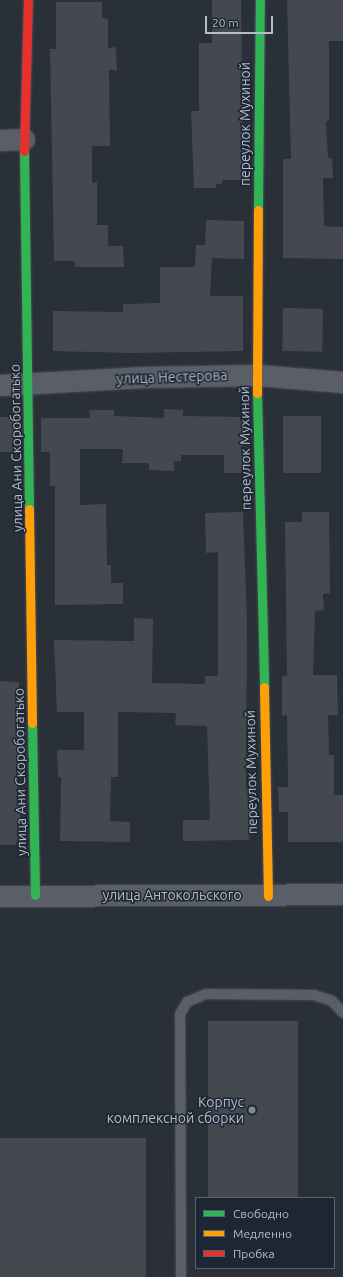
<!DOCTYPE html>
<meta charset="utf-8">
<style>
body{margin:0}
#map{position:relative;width:343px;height:1277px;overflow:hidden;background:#2a3038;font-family:Ubuntu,sans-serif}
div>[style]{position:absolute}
.building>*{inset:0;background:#444950;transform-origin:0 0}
.roads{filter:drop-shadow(0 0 1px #484c53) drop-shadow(0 0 1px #484c53)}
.lane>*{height:10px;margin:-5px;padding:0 5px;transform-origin:5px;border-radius:5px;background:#5a5e66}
.street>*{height:21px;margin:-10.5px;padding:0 10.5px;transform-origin:10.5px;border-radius:10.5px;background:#5a5e66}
.fast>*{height:9px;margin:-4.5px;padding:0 4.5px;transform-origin:4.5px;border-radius:4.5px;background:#30b455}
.slow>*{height:9px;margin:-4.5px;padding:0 4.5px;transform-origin:4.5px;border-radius:4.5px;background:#ff9f0a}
.jam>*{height:9px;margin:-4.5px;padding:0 4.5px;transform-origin:4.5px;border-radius:4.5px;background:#e5322d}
.dots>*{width:11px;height:11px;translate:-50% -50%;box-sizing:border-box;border:2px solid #1d2633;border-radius:50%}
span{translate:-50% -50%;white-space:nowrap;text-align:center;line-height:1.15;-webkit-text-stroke:3px #1d2633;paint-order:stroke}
.street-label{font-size:14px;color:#b4bcc9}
.poi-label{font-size:14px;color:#b4bcc9}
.right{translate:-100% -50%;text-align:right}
.legend{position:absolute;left:195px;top:1197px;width:140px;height:72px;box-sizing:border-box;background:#1d2633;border:1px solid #59626f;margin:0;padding:5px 7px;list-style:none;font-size:12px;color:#b4bcc9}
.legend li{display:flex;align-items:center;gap:8px;height:20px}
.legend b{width:20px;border:1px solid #59626f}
.scale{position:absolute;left:205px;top:16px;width:68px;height:18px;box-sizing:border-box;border:2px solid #b4bcc9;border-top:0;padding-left:5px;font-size:12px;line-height:14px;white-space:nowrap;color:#b4bcc9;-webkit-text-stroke:3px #1d2633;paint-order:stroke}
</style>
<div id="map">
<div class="building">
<i style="clip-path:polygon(212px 0,241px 0,243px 180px,222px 180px,222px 184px,216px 184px,216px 188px,194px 188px,191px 111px,199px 111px,199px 43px,212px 43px)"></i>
<i style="clip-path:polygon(287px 0,343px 0,343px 41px,329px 41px,329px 121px,326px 121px,328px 158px,332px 158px,333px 178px,323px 178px,324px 226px,343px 227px,343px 259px,283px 258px,283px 159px,291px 159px)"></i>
<i style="clip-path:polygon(56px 2px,102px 2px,102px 18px,108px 19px,108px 48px,116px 47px,117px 70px,109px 70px,110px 146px,92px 146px,92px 183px,97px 182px,97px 225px,108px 225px,108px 246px,123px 246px,124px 267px,75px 267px,75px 261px,54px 261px,50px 49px,56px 49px)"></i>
<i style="clip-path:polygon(206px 220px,244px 221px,244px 259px,212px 258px,210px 296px,243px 296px,243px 351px,130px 353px,53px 351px,53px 311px,123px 312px,123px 304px,160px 303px,160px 267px,195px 267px,196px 245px,205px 245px)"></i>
<i style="left:283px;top:308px;width:40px;height:43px;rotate:1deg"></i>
<i style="clip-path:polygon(164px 409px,183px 410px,183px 416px,244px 417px,243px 473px,224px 473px,224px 455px,181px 455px,181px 461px,174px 461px,174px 471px,149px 470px,149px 463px,122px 463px,123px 449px,80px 449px,80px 505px,106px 504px,107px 565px,111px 565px,111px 583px,123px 583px,123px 604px,55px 605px,55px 486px,50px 486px,50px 452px,41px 452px,41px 418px,90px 418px,89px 410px,114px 410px,114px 416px,164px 418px)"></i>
<i style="left:283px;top:416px;width:38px;height:57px"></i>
<i style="left:0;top:417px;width:16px;height:35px"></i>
<i style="clip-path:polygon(243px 512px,247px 622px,246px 788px,253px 788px,254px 813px,249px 813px,249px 840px,183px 841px,183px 820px,210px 820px,207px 726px,175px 725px,176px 713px,118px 712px,118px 777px,111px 777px,110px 821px,130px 822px,130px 842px,60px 841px,61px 777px,58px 777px,57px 750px,84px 750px,84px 712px,57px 712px,54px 640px,134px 641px,134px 618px,153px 619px,152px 683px,205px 684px,205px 676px,218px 676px,218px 552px,206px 553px,205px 513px)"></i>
<i style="clip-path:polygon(302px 512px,329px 512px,330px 593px,323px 594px,324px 610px,315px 611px,313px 675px,337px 675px,338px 715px,328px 715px,329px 755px,334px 755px,334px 795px,343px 795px,343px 842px,288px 842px,288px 812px,279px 812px,278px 787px,288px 787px,287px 715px,282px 716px,282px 676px,287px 676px,285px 522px,302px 522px)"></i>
<i style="clip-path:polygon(0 681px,19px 682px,17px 806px,20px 806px,20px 842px,16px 842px,16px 845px,0 845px)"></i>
<i style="left:208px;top:1021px;width:90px;height:177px"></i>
<i style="left:0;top:1138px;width:146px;height:139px"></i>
</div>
<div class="roads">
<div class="lane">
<i style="left:181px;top:1277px;width:263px;rotate:-90.2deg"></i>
<i style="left:180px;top:1014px;width:14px;rotate:-60deg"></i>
<i style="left:187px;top:1002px;width:21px;rotate:-23deg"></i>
<i style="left:206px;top:994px;width:108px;rotate:0.5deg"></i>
<i style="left:314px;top:995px;width:19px;rotate:18deg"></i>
<i style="left:332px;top:1001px;width:16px;rotate:47deg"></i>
</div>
<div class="street">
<i style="left:0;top:140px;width:24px;rotate:-2deg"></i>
<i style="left:0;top:385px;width:144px;rotate:-3.2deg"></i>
<i style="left:144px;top:377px;width:113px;rotate:-1deg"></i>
<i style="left:257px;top:375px;width:86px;rotate:4.7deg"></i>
<i style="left:0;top:896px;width:343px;rotate:-0.3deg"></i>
</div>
<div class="fast">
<i style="left:24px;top:151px;width:358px;rotate:89.2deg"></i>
<i style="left:258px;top:210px;width:210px;rotate:-89.5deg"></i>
<i style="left:257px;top:393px;width:294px;rotate:88.6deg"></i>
<i style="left:32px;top:723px;width:172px;rotate:89deg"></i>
</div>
<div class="slow">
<i style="left:257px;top:393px;width:183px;rotate:-89.7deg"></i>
<i style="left:29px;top:509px;width:214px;rotate:89.2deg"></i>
<i style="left:264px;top:687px;width:209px;rotate:88.9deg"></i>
</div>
<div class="jam">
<i style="left:24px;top:151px;width:151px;rotate:-88.5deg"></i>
</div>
</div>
<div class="dots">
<i style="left:252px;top:1110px;background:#848b96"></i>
</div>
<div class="street-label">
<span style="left:245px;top:124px;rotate:-90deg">переулок Мухиной</span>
<span style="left:172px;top:377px;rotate:-2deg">улица Нестерова</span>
<span style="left:16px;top:448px;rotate:-91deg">улица Ани Скоробогатько</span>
<span style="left:245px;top:448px;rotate:-91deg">переулок Мухиной</span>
<span style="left:20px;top:772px;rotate:-91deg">улица Ани Скоробогатько</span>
<span style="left:251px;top:772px;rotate:-91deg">переулок Мухиной</span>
<span style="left:172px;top:895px">улица Антокольского</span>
</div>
<div class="poi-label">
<span class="right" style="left:244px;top:1110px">Корпус<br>комплексной сборки</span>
</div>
<ul class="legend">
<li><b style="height:5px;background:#30b455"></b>Свободно</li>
<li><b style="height:5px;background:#ff9f0a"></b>Медленно</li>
<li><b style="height:5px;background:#e5322d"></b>Пробка</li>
</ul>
<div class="scale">20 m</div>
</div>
